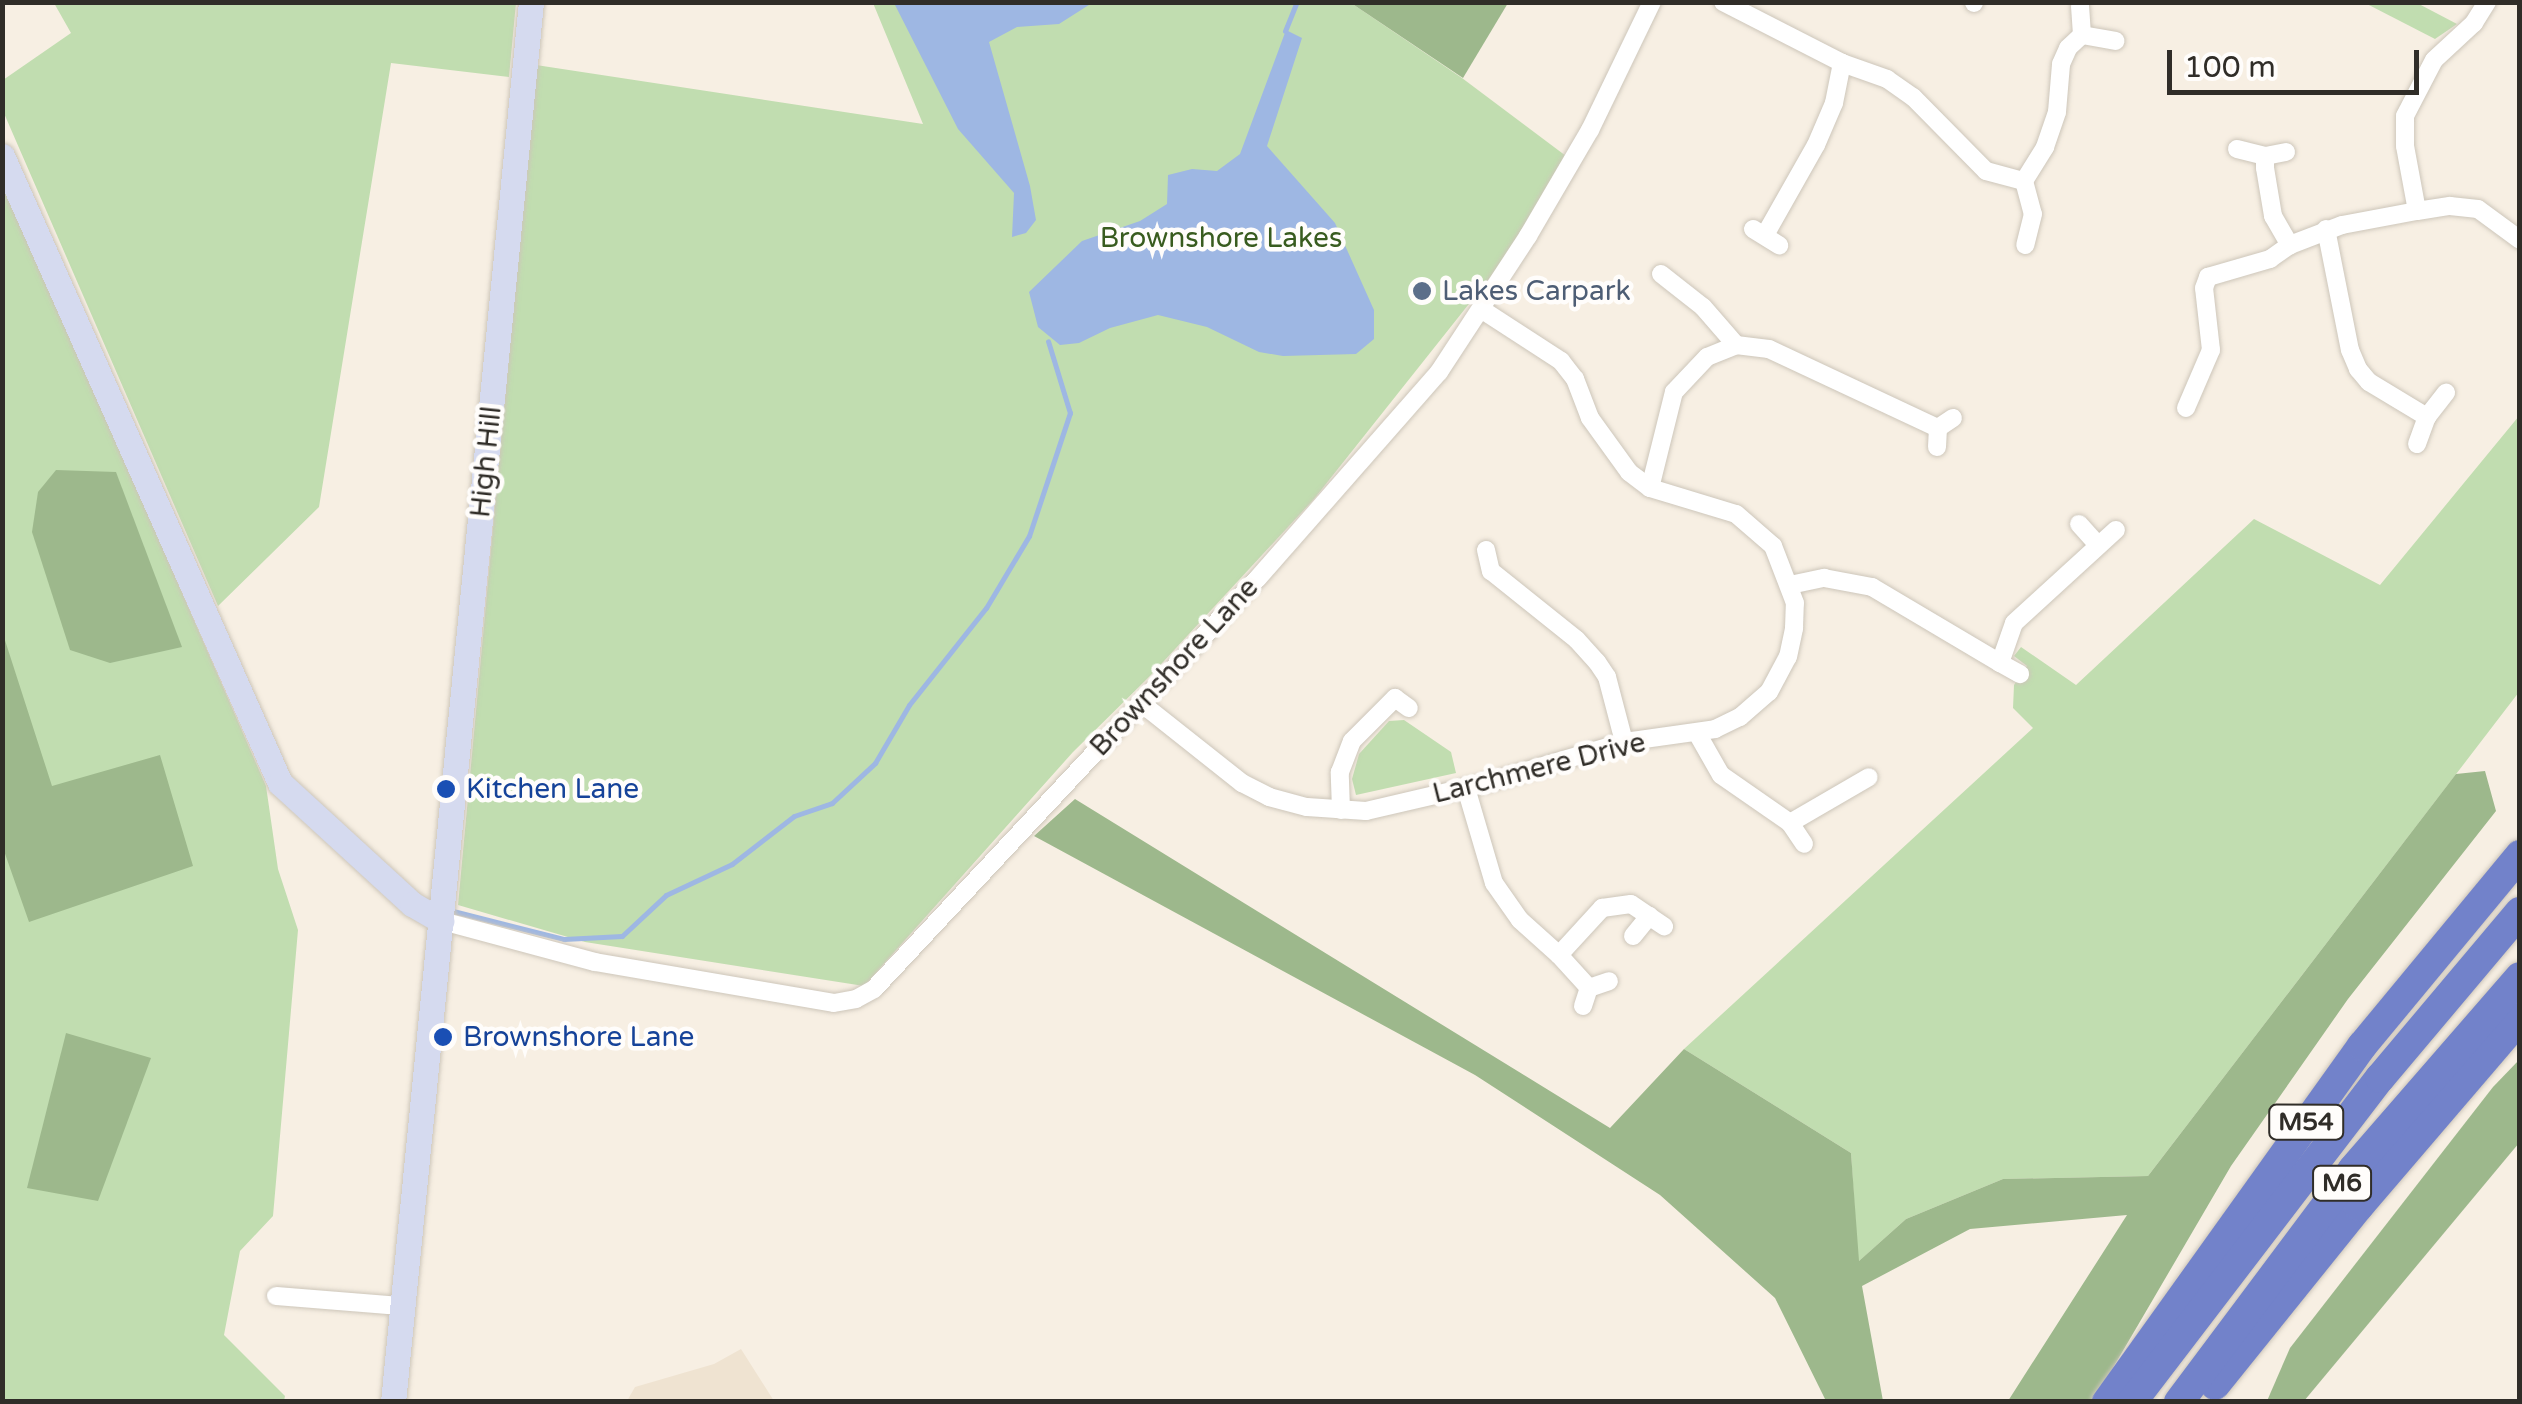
<!DOCTYPE html>
<style>
body{margin:0}
#map{position:relative;width:2522px;height:1404px;overflow:hidden;background:#f7efe3;font-family:"Varela Round",sans-serif}
div>[style]{position:absolute}
.built>*{inset:0;background:#efe3d1}
.green>*{inset:0;background:#c1ddb0}
.forest>*{inset:0;background:#9db88c}
.water>*{inset:0;background:#9eb7e3}
.stream>*{height:5px;margin:-2.5px;padding:0 2.5px;transform-origin:2.5px;border-radius:2.5px;background:#9eb7e3}
.roads{filter:drop-shadow(0 0 2px #cdc6ba) drop-shadow(0 0 2px #cdc6ba)}
.street>*{height:18px;margin:-9px;padding:0 9px;transform-origin:9px;border-radius:9px;background:#fff}
.secondary>*{height:25px;margin:-12.5px;padding:0 12.5px;transform-origin:12.5px;border-radius:12.5px;background:#d5daef}
.highway>*{height:30px;margin:-15px;padding:0 15px;transform-origin:15px;border-radius:15px;background:#7282ca}
.dots>*{width:28px;height:28px;translate:-50% -50%;box-sizing:border-box;border:5px solid #fffdfb;border-radius:50%}
span{translate:-50% -50%;white-space:nowrap;text-align:center;line-height:1.15;-webkit-text-stroke:9px #fffdfb;paint-order:stroke}
.shield-label span{padding:2px 8px;background:#fffdfb;border:2px solid;border-radius:8px;-webkit-text-stroke-width:0}
.shield-label{font-size:25px;color:#302d28;font-weight:700}
.park-label{font-size:28px;color:#395c1f}
.service-label{font-size:28px;color:#4e5e75}
.left{translate:0 -50%;text-align:left}
.street-label{font-size:28px;color:#302d28}
.transit-label{font-size:28px;color:#164399}
.frame{position:absolute;inset:0;border:5px solid #302d28;pointer-events:none}
.scale{position:absolute;left:2167px;top:50px;width:252px;height:45px;box-sizing:border-box;border:5px solid #302d28;border-top:0;padding-left:12px;font-size:30px;line-height:35px;white-space:nowrap;color:#302d28;-webkit-text-stroke:8px #fffdfb;paint-order:stroke}
</style>
<div id="map">
<div class="built">
<i style="clip-path:polygon(741px 1349px,774px 1401px,627px 1401px,635px 1387px,714px 1364px)"></i>
</div>
<div class="green">
<i style="clip-path:polygon(54px 3px,516px 3px,509px 77px,391px 63px,319px 507px,218px 606px,3px 111px,3px 80px,71px 33px)"></i>
<i style="clip-path:polygon(873px 3px,1351px 3px,1462px 78px,1566px 156px,1511px 251px,1314px 499px,1152px 674px,1073px 752px,864px 986px,585px 942px,458px 905px,536px 65px,923px 124px)"></i>
<i style="clip-path:polygon(2365px 3px,2417px 3px,2457px 24px,2435px 39px)"></i>
<i style="clip-path:polygon(6px 187px,266px 786px,278px 869px,298px 930px,273px 1216px,240px 1251px,224px 1335px,285px 1396px,284px 1401px,3px 1402px,2px 189px)"></i>
<i style="clip-path:polygon(2519px 416px,2519px 692px,2148px 1176px,2003px 1179px,1906px 1219px,1858px 1262px,1851px 1153px,1684px 1049px,2033px 728px,2013px 708px,2014px 685px,2027px 666px,2014px 656px,2021px 647px,2076px 685px,2254px 519px,2380px 585px)"></i>
<i style="clip-path:polygon(1404px 720px,1451px 752px,1456px 773px,1356px 795px,1352px 779px,1359px 754px,1389px 721px)"></i>
</div>
<div class="forest">
<i style="clip-path:polygon(1351px 3px,1508px 3px,1463px 78px)"></i>
<i style="clip-path:polygon(56px 470px,116px 472px,182px 647px,110px 663px,70px 650px,32px 532px,38px 492px)"></i>
<i style="clip-path:polygon(2px 631px,52px 786px,160px 755px,193px 866px,29px 922px,3px 848px)"></i>
<i style="clip-path:polygon(2485px 771px,2496px 811px,2348px 999px,2231px 1166px,2093px 1402px,2008px 1401px,2127px 1215px,1970px 1229px,1862px 1286px,1883px 1401px,1826px 1401px,1775px 1298px,1660px 1195px,1475px 1075px,1034px 836px,1075px 799px,1610px 1128px,1684px 1049px,1851px 1153px,1859px 1261px,1906px 1219px,2003px 1179px,2148px 1176px,2456px 774px)"></i>
<i style="clip-path:polygon(66px 1033px,151px 1058px,98px 1201px,27px 1188px)"></i>
<i style="clip-path:polygon(2519px 1060px,2519px 1143px,2304px 1401px,2267px 1401px,2290px 1348px,2493px 1087px)"></i>
</div>
<div class="water">
<i style="clip-path:polygon(894px 3px,1092px 3px,1059px 24px,1017px 27px,989px 42px,1030px 186px,1036px 220px,1026px 233px,1012px 237px,1014px 193px,958px 129px)"></i>
<i style="clip-path:polygon(1286px 30px,1302px 38px,1267px 146px,1335px 223px,1374px 310px,1374px 339px,1356px 354px,1283px 356px,1259px 352px,1207px 327px,1158px 315px,1110px 328px,1079px 343px,1060px 345px,1038px 327px,1029px 292px,1082px 241px,1140px 221px,1167px 204px,1168px 175px,1192px 169px,1217px 171px,1240px 154px)"></i>
</div>
<div class="stream">
<i style="left:1285px;top:31px;width:31px;rotate:-68deg"></i>
<i style="left:449px;top:910px;width:119px;rotate:14.2deg"></i>
<i style="left:564px;top:939px;width:58px;rotate:-3deg"></i>
<i style="left:622px;top:936px;width:60px;rotate:-43deg"></i>
<i style="left:666px;top:895px;width:73px;rotate:-25.2deg"></i>
<i style="left:732px;top:864px;width:78px;rotate:-37.7deg"></i>
<i style="left:794px;top:816px;width:40px;rotate:-18.9deg"></i>
<i style="left:832px;top:803px;width:59px;rotate:-42.9deg"></i>
<i style="left:875px;top:763px;width:67px;rotate:-59.6deg"></i>
<i style="left:909px;top:705px;width:124px;rotate:-51.6deg"></i>
<i style="left:986px;top:608px;width:84px;rotate:-59.2deg"></i>
<i style="left:1029px;top:536px;width:130px;rotate:-71.6deg"></i>
<i style="left:1070px;top:413px;width:75px;rotate:-107deg"></i>
</div>
<div class="roads">
<div class="street">
<i style="left:1723px;top:2px;width:134px;rotate:27.1deg"></i>
<i style="left:1842px;top:63px;width:48px;rotate:19.6deg"></i>
<i style="left:1887px;top:79px;width:32px;rotate:35deg"></i>
<i style="left:1913px;top:97px;width:104px;rotate:45.4deg"></i>
<i style="left:1986px;top:171px;width:39px;rotate:15deg"></i>
<i style="left:2024px;top:181px;width:40px;rotate:-58deg"></i>
<i style="left:2045px;top:147px;width:37px;rotate:-71deg"></i>
<i style="left:2057px;top:112px;width:48px;rotate:-85.2deg"></i>
<i style="left:2061px;top:64px;width:17px;rotate:-66deg"></i>
<i style="left:2068px;top:48px;width:19px;rotate:-43deg"></i>
<i style="left:2082px;top:35px;width:34px;rotate:10deg"></i>
<i style="left:2487px;top:2px;width:25px;rotate:122deg"></i>
<i style="left:2474px;top:23px;width:54px;rotate:137.2deg"></i>
<i style="left:2434px;top:60px;width:63px;rotate:117.4deg"></i>
<i style="left:2405px;top:116px;width:30px;rotate:90deg"></i>
<i style="left:2405px;top:146px;width:66px;rotate:79.5deg"></i>
<i style="left:2417px;top:211px;width:33px;rotate:-9deg"></i>
<i style="left:2450px;top:206px;width:28px;rotate:6deg"></i>
<i style="left:2478px;top:209px;width:52px;rotate:36.4deg"></i>
<i style="left:1974px;top:3px;width:1px;rotate:-90deg"></i>
<i style="left:2080px;top:6px;width:29px;rotate:86deg"></i>
<i style="left:2237px;top:149px;width:29px;rotate:14deg"></i>
<i style="left:2286px;top:152px;width:21px;rotate:169deg"></i>
<i style="left:2265px;top:156px;width:12px;rotate:90deg"></i>
<i style="left:2265px;top:168px;width:49px;rotate:80.5deg"></i>
<i style="left:2273px;top:216px;width:34px;rotate:60deg"></i>
<i style="left:2290px;top:245px;width:56px;rotate:-21deg"></i>
<i style="left:2342px;top:225px;width:76px;rotate:-10.6deg"></i>
<i style="left:2024px;top:181px;width:34px;rotate:75deg"></i>
<i style="left:2033px;top:214px;width:32px;rotate:104deg"></i>
<i style="left:1753px;top:229px;width:31px;rotate:32deg"></i>
<i style="left:2326px;top:229px;width:123px;rotate:78.8deg"></i>
<i style="left:2350px;top:350px;width:21px;rotate:67deg"></i>
<i style="left:2358px;top:369px;width:17px;rotate:50deg"></i>
<i style="left:2369px;top:382px;width:68px;rotate:31.1deg"></i>
<i style="left:2427px;top:417px;width:31px;rotate:-52deg"></i>
<i style="left:1765px;top:235px;width:103px;rotate:-60.5deg"></i>
<i style="left:1816px;top:145px;width:46px;rotate:-66.8deg"></i>
<i style="left:1834px;top:103px;width:41px;rotate:-78.7deg"></i>
<i style="left:1661px;top:274px;width:53px;rotate:38.2deg"></i>
<i style="left:1703px;top:307px;width:50px;rotate:49deg"></i>
<i style="left:2186px;top:408px;width:63px;rotate:-66.7deg"></i>
<i style="left:2211px;top:350px;width:62px;rotate:-96.4deg"></i>
<i style="left:2204px;top:288px;width:12px;rotate:-70deg"></i>
<i style="left:2208px;top:277px;width:65px;rotate:-16.2deg"></i>
<i style="left:2270px;top:259px;width:24px;rotate:-35deg"></i>
<i style="left:2417px;top:444px;width:29px;rotate:-70deg"></i>
<i style="left:1937px;top:447px;width:19px;rotate:-87deg"></i>
<i style="left:1938px;top:428px;width:18px;rotate:-34deg"></i>
<i style="left:1650px;top:488px;width:99px;rotate:-76deg"></i>
<i style="left:1674px;top:392px;width:48px;rotate:-46.7deg"></i>
<i style="left:1707px;top:357px;width:31px;rotate:-22deg"></i>
<i style="left:1736px;top:345px;width:33px;rotate:7deg"></i>
<i style="left:1769px;top:349px;width:187px;rotate:25.1deg"></i>
<i style="left:2079px;top:524px;width:27px;rotate:48deg"></i>
<i style="left:1486px;top:550px;width:22px;rotate:77deg"></i>
<i style="left:1491px;top:571px;width:110px;rotate:38.7deg"></i>
<i style="left:1577px;top:640px;width:30px;rotate:48deg"></i>
<i style="left:1597px;top:662px;width:18px;rotate:56deg"></i>
<i style="left:1607px;top:677px;width:67px;rotate:75.3deg"></i>
<i style="left:1790px;top:585px;width:35px;rotate:-12deg"></i>
<i style="left:1824px;top:578px;width:49px;rotate:10.6deg"></i>
<i style="left:1872px;top:587px;width:149px;rotate:30.7deg"></i>
<i style="left:2000px;top:663px;width:42px;rotate:-70.7deg"></i>
<i style="left:2014px;top:623px;width:138px;rotate:-42.4deg"></i>
<i style="left:2000px;top:663px;width:23px;rotate:29deg"></i>
<i style="left:1141px;top:703px;width:129px;rotate:38.4deg"></i>
<i style="left:1242px;top:783px;width:30px;rotate:27deg"></i>
<i style="left:1269px;top:797px;width:39px;rotate:15deg"></i>
<i style="left:1307px;top:807px;width:59px;rotate:3.9deg"></i>
<i style="left:1366px;top:811px;width:123px;rotate:-13.1deg"></i>
<i style="left:1486px;top:783px;width:144px;rotate:-16.5deg"></i>
<i style="left:1624px;top:742px;width:92px;rotate:-8.1deg"></i>
<i style="left:1715px;top:729px;width:28px;rotate:-26deg"></i>
<i style="left:1740px;top:717px;width:38px;rotate:-41deg"></i>
<i style="left:1769px;top:692px;width:40px;rotate:-62deg"></i>
<i style="left:1788px;top:657px;width:30px;rotate:-78deg"></i>
<i style="left:1794px;top:628px;width:25px;rotate:-88deg"></i>
<i style="left:1795px;top:603px;width:61px;rotate:-111.1deg"></i>
<i style="left:1773px;top:546px;width:49px;rotate:-139.1deg"></i>
<i style="left:1736px;top:514px;width:90px;rotate:-163.2deg"></i>
<i style="left:1650px;top:488px;width:26px;rotate:-143deg"></i>
<i style="left:1629px;top:472px;width:67px;rotate:-125.8deg"></i>
<i style="left:1590px;top:418px;width:42px;rotate:-111deg"></i>
<i style="left:1575px;top:379px;width:23px;rotate:-128deg"></i>
<i style="left:1561px;top:361px;width:95px;rotate:-147deg"></i>
<i style="left:1697px;top:733px;width:48px;rotate:60.3deg"></i>
<i style="left:1721px;top:775px;width:84px;rotate:34.8deg"></i>
<i style="left:1790px;top:823px;width:25px;rotate:56deg"></i>
<i style="left:1466px;top:788px;width:99px;rotate:73.6deg"></i>
<i style="left:1494px;top:883px;width:45px;rotate:54.9deg"></i>
<i style="left:1520px;top:920px;width:52px;rotate:41.9deg"></i>
<i style="left:1559px;top:955px;width:64px;rotate:-47.5deg"></i>
<i style="left:1602px;top:908px;width:29px;rotate:-8deg"></i>
<i style="left:1631px;top:904px;width:40px;rotate:34deg"></i>
<i style="left:1341px;top:810px;width:38px;rotate:-92deg"></i>
<i style="left:1340px;top:772px;width:33px;rotate:-69deg"></i>
<i style="left:1352px;top:741px;width:61px;rotate:-45deg"></i>
<i style="left:1395px;top:698px;width:17px;rotate:36deg"></i>
<i style="left:1790px;top:823px;width:91px;rotate:-30.2deg"></i>
<i style="left:442px;top:921px;width:158px;rotate:15deg"></i>
<i style="left:595px;top:962px;width:242px;rotate:9.7deg"></i>
<i style="left:834px;top:1003px;width:22px;rotate:-10deg"></i>
<i style="left:856px;top:999px;width:21px;rotate:-29deg"></i>
<i style="left:874px;top:989px;width:562px;rotate:-46.95deg"></i>
<i style="left:1258px;top:578px;width:274px;rotate:-48.7deg"></i>
<i style="left:1439px;top:372px;width:163px;rotate:-56.8deg"></i>
<i style="left:1528px;top:236px;width:123px;rotate:-59.7deg"></i>
<i style="left:1590px;top:130px;width:142px;rotate:-64.2deg"></i>
<i style="left:1633px;top:936px;width:26px;rotate:-51deg"></i>
<i style="left:1559px;top:955px;width:45px;rotate:47.7deg"></i>
<i style="left:1583px;top:1006px;width:19px;rotate:-72deg"></i>
<i style="left:1589px;top:988px;width:21px;rotate:-19deg"></i>
<i style="left:276px;top:1296px;width:125px;rotate:4.6deg"></i>
</div>
<div class="secondary">
<i style="left:2px;top:156px;width:686px;rotate:66.09deg"></i>
<i style="left:280px;top:783px;width:179px;rotate:42.5deg"></i>
<i style="left:412px;top:904px;width:34px;rotate:30deg"></i>
<i style="left:393px;top:1402px;width:1407px;rotate:-84.37deg"></i>
</div>
<div class="highway">
<i style="left:2215px;top:1385px;width:230px;rotate:-51.2deg"></i>
<i style="left:2359px;top:1206px;width:248px;rotate:-49.4deg"></i>
<i style="left:2107px;top:1402px;width:438px;rotate:-54.4deg"></i>
<i style="left:2362px;top:1046px;width:248px;rotate:-50.4deg"></i>
<i style="left:2132px;top:1402px;width:408px;rotate:-52.6deg"></i>
<i style="left:2380px;top:1078px;width:217px;rotate:-49.9deg"></i>
<i style="left:2179px;top:1402px;width:291px;rotate:-53.2deg"></i>
<i style="left:2353px;top:1169px;width:254px;rotate:-49deg"></i>
</div>
</div>
<div class="dots">
<i style="left:1422px;top:291px;background:#5c6f8a"></i>
<i style="left:446px;top:789px;background:#1a4fb4"></i>
<i style="left:443px;top:1037px;background:#1a4fb4"></i>
</div>
<div class="shield-label">
<span style="left:2306px;top:1122px">M54</span>
<span style="left:2342px;top:1183px">M6</span>
</div>
<div class="park-label">
<span style="left:1221px;top:238px">Brownshore Lakes</span>
</div>
<div class="service-label">
<span class="left" style="left:1442px;top:291px">Lakes Carpark</span>
</div>
<div class="street-label">
<span style="left:486px;top:462px;rotate:-84deg">High Hill</span>
<span style="left:1174px;top:667px;rotate:-47deg">Brownshore Lane</span>
<span style="left:1539px;top:768px;rotate:-14deg">Larchmere Drive</span>
</div>
<div class="transit-label">
<span class="left" style="left:466px;top:789px">Kitchen Lane</span>
<span class="left" style="left:463px;top:1037px">Brownshore Lane</span>
</div>
<div class="frame"></div>
<div class="scale">100 m</div>
</div>
